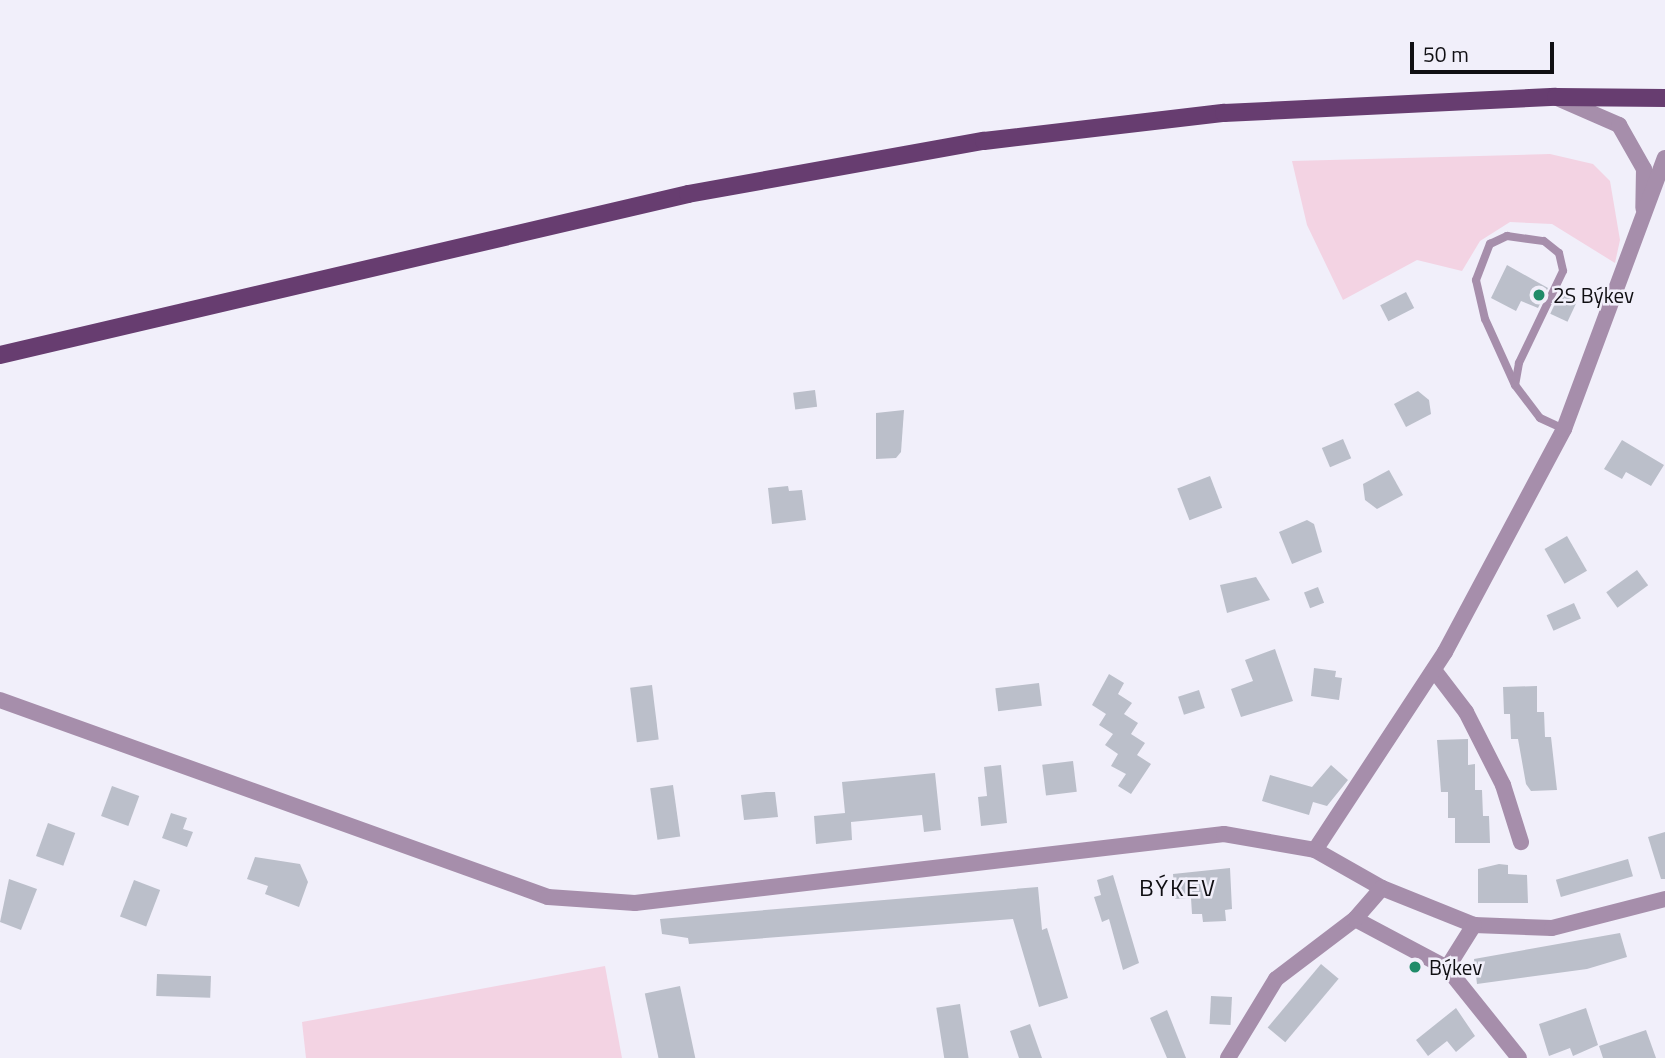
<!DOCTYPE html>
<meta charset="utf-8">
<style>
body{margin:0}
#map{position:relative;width:1665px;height:1058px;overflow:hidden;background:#f1effa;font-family:"Titillium Web",sans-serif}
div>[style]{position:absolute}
.green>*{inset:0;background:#f3d3e3}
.building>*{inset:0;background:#bbbfca;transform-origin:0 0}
.service>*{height:8px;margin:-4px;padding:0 4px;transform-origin:4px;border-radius:4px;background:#a68eab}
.minor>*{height:16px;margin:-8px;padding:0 8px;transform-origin:8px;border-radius:8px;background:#a68eab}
.primary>*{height:18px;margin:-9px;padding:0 9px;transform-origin:9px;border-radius:9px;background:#673d70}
.dots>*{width:19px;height:19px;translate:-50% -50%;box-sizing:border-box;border:4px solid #f1effa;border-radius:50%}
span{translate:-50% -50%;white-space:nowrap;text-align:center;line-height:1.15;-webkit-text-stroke:5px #f1effa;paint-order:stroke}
.poi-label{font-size:21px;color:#100f13}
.left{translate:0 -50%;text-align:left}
.quarter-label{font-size:24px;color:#100f13;letter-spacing:2px}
.scale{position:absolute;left:1410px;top:42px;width:144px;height:32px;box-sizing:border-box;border:4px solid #100f13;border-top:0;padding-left:9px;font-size:21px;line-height:24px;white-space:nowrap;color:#100f13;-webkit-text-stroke:5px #f1effa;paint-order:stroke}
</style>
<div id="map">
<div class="green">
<i style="clip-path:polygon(1550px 154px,1593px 164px,1610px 181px,1620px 240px,1615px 263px,1552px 224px,1510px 222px,1480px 241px,1462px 271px,1417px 260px,1343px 300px,1307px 225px,1292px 161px)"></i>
<i style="clip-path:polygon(605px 966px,622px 1058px,306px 1058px,302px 1022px)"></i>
</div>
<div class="building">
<i style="clip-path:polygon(1507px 265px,1548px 288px,1538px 308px,1521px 301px,1516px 311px,1491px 298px)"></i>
<i style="left:1406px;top:292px;width:18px;height:29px;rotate:63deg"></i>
<i style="left:1560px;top:293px;width:19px;height:23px;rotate:25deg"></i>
<i style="left:815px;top:390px;width:17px;height:22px;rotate:83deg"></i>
<i style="clip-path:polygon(1418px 391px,1429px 400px,1431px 414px,1406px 427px,1394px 404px)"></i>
<i style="clip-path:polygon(904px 410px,901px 452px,896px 458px,876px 459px,876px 413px)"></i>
<i style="left:1343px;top:439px;width:21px;height:23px;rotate:67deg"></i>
<i style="clip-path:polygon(1622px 440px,1664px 465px,1651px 486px,1626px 472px,1622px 479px,1604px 469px)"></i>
<i style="clip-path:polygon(1389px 470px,1403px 495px,1377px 509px,1365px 500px,1363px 484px)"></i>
<i style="left:1210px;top:476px;width:34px;height:35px;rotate:69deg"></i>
<i style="clip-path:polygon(788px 486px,789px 491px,802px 490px,806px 520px,772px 524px,768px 488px)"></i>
<i style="clip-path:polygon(1307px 520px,1314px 524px,1322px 552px,1292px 564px,1279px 532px)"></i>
<i style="left:1567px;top:536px;width:40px;height:26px;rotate:60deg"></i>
<i style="left:1637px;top:570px;width:19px;height:38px;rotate:54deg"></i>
<i style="clip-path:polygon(1256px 577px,1270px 600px,1227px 613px,1220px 585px)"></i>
<i style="left:1318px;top:587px;width:17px;height:15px;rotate:69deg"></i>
<i style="left:1574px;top:603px;width:17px;height:30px;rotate:66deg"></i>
<i style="clip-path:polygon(1275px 649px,1293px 701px,1241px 717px,1231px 689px,1253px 681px,1245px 660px)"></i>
<i style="clip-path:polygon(1314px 668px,1336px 671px,1335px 677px,1342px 678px,1339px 700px,1311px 696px)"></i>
<i style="clip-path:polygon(1109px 674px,1124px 683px,1118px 694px,1132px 703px,1124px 714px,1138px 723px,1131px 734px,1145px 743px,1137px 755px,1151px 764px,1131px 794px,1118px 786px,1126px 774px,1111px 766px,1118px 754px,1105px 745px,1113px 734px,1099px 725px,1106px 714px,1092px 705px)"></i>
<i style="left:1039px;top:683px;width:23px;height:44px;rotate:83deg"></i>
<i style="left:652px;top:685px;width:55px;height:22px;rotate:83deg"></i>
<i style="clip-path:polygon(1537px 686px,1537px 712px,1544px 712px,1545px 737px,1551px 737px,1557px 790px,1531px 791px,1526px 784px,1518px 739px,1511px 739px,1510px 714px,1504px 714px,1503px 687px)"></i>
<i style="left:1199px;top:690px;width:19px;height:22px;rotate:72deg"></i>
<i style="clip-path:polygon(1468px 739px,1468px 765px,1475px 764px,1475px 790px,1482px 790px,1483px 816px,1489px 816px,1490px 843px,1455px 843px,1455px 818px,1448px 818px,1448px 792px,1441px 792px,1437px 740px)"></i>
<i style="left:1073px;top:761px;width:31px;height:31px;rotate:83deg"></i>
<i style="clip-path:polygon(1001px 765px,1007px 823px,981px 826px,978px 797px,987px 796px,984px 767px)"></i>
<i style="clip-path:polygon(1331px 765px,1348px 780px,1327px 806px,1313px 802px,1309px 815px,1262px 801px,1270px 775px,1312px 787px)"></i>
<i style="clip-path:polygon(935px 773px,941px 830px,924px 832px,922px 815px,851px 822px,852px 840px,816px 844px,814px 816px,845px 813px,842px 782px)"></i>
<i style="left:673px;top:785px;width:52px;height:23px;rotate:82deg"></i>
<i style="left:112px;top:786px;width:29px;height:32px;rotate:20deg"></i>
<i style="clip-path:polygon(766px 792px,775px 792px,778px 817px,744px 820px,741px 795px)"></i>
<i style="clip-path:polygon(171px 813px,187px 818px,183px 829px,193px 832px,187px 847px,162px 838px)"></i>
<i style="left:48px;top:823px;width:29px;height:35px;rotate:20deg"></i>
<i style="clip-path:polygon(1665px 832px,1665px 879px,1661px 879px,1648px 837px)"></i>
<i style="clip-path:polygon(255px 857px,300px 864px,308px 882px,299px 907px,265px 894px,268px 886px,247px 879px)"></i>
<i style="left:1628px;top:859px;width:18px;height:75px;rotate:74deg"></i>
<i style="clip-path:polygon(1499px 864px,1508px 865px,1508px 874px,1527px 875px,1528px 903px,1478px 903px,1478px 869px)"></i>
<i style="clip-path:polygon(1230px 868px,1232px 909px,1225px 910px,1226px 921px,1203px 922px,1202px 914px,1192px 914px,1191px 898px,1175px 899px,1173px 874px)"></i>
<i style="clip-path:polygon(1113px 875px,1139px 963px,1123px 970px,1109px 919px,1102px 922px,1094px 897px,1101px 895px,1097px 880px)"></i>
<i style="clip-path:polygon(9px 879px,37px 889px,21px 930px,0 922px)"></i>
<i style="left:134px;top:880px;width:28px;height:39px;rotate:21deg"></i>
<i style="clip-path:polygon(1038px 887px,1042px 930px,1047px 928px,1068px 998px,1039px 1007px,1013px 919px,689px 944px,688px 938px,662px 934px,660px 919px)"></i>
<i style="clip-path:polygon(1620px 933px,1627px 957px,1587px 969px,1477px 984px,1474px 959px)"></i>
<i style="left:1321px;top:964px;width:23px;height:83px;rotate:40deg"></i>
<i style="left:157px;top:974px;width:54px;height:22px;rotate:2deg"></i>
<i style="left:680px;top:986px;width:74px;height:36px;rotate:78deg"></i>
<i style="left:1211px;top:996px;width:21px;height:28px;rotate:3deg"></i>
<i style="left:960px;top:1004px;width:55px;height:24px;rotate:81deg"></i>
<i style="clip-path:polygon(1456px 1008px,1475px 1036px,1456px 1052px,1447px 1041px,1428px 1056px,1416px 1040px)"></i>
<i style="clip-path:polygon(1586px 1008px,1598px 1045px,1573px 1056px,1570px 1048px,1549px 1056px,1539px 1024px)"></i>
<i style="clip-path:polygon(1167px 1010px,1186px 1058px,1167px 1058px,1150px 1018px)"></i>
<i style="clip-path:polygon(1030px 1024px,1042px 1058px,1019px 1058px,1010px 1031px)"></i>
<i style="clip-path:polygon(1646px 1030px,1656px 1058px,1603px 1058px,1599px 1046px)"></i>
</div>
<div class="service">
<i style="left:1515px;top:385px;width:72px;rotate:-114.4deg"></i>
<i style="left:1485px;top:319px;width:40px;rotate:-103deg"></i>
<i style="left:1476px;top:280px;width:39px;rotate:-69deg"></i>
<i style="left:1490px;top:244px;width:19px;rotate:-25deg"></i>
<i style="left:1507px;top:236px;width:37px;rotate:8deg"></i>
<i style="left:1544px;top:241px;width:19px;rotate:39deg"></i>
<i style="left:1559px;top:253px;width:18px;rotate:77deg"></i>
<i style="left:1563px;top:271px;width:102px;rotate:115.6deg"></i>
<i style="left:1519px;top:363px;width:22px;rotate:100deg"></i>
<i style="left:1515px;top:385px;width:41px;rotate:52.9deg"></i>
<i style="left:1540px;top:418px;width:26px;rotate:25deg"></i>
</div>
<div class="minor">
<i style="left:1557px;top:98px;width:68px;rotate:23.5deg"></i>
<i style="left:1619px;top:125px;width:51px;rotate:60.4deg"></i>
<i style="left:1644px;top:169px;width:39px;rotate:91deg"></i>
<i style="left:1434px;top:670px;width:53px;rotate:52.7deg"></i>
<i style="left:1466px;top:712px;width:82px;rotate:63.1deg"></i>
<i style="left:1503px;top:785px;width:60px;rotate:72.5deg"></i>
<i style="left:0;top:700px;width:582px;rotate:19.77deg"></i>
<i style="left:548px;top:897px;width:87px;rotate:3.9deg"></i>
<i style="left:635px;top:903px;width:593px;rotate:-6.68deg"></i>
<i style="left:1224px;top:834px;width:92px;rotate:10deg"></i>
<i style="left:1315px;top:850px;width:77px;rotate:29.6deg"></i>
<i style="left:1382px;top:888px;width:99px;rotate:21.9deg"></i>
<i style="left:1474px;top:925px;width:78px;rotate:2.2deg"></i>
<i style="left:1552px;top:928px;width:117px;rotate:-14.4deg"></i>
<i style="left:1315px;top:850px;width:237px;rotate:-56.7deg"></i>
<i style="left:1445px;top:652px;width:253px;rotate:-61.9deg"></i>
<i style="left:1564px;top:429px;width:289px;rotate:-69.6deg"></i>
<i style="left:1355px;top:919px;width:104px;rotate:28deg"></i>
<i style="left:1447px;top:968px;width:115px;rotate:51.3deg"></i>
<i style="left:1447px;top:968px;width:51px;rotate:-57.9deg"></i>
<i style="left:1228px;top:1058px;width:92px;rotate:-58.7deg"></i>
<i style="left:1276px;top:979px;width:99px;rotate:-37.2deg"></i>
<i style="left:1355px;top:919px;width:41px;rotate:-48.9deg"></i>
</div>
<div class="primary">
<i style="left:0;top:355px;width:707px;rotate:-13.17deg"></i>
<i style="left:688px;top:194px;width:301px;rotate:-10.2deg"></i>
<i style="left:984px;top:141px;width:242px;rotate:-6.7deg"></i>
<i style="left:1224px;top:113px;width:332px;rotate:-2.8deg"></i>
<i style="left:1556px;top:97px;width:109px;rotate:0.5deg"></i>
</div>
<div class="dots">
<i style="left:1539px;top:295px;background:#208b69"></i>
<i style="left:1415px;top:967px;background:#208b69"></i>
</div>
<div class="poi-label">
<span class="left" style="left:1553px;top:295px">2S Býkev</span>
<span class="left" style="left:1429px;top:967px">Býkev</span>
</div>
<div class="quarter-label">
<span style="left:1178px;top:888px">BÝKEV</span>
</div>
<div class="scale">50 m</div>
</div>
